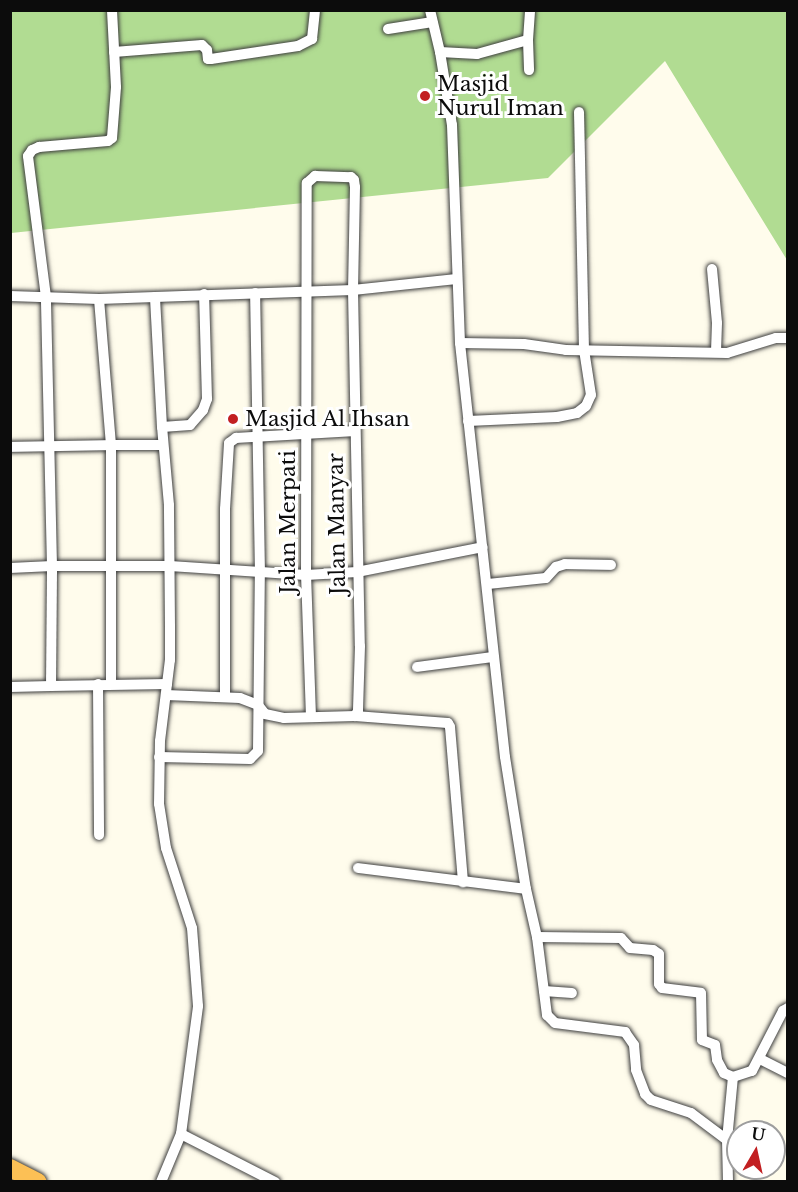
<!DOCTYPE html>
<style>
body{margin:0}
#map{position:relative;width:798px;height:1192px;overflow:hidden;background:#fffcec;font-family:"Libre Baskerville",serif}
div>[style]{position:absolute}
.forest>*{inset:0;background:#b1dc92}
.roads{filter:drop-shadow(0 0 2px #3f3f3f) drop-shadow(0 0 2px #3f3f3f)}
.minor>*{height:10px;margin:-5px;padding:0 5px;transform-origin:5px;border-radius:5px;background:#fff}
.trunk>*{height:18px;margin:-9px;padding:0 9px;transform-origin:9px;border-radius:9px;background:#fcc055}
.dots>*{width:16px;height:16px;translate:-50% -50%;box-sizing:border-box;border:3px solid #fff;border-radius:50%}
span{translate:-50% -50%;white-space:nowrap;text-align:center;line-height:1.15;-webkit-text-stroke:6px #fff;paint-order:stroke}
.poi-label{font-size:21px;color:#0c0c0c}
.left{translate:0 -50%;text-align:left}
.street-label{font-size:21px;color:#0c0c0c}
.frame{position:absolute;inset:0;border:12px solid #0c0c0c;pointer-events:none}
.north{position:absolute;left:726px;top:1120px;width:60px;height:60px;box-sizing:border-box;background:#fff;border:2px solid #9e9e9e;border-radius:50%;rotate:9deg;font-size:16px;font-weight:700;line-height:24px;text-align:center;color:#0c0c0c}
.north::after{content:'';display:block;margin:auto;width:21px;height:27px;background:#c21f21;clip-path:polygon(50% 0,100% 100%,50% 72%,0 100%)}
</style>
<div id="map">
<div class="forest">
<i style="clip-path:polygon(10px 11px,787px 11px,787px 260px,665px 61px,548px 178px,11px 233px)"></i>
</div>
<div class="roads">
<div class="minor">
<i style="left:430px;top:10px;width:43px;rotate:76.6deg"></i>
<i style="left:440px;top:52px;width:74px;rotate:80.7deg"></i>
<i style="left:452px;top:125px;width:218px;rotate:87.9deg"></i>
<i style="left:460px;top:343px;width:416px;rotate:83.8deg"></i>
<i style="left:505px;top:757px;width:134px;rotate:81deg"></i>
<i style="left:526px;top:889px;width:49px;rotate:77.1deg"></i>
<i style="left:537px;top:937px;width:79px;rotate:82.7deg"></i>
<i style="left:547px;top:1015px;width:11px;rotate:45deg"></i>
<i style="left:555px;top:1023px;width:71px;rotate:7.3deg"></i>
<i style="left:625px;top:1032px;width:16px;rotate:55deg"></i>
<i style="left:634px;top:1045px;width:25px;rotate:85deg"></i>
<i style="left:636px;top:1070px;width:26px;rotate:69deg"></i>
<i style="left:645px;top:1094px;width:8px;rotate:45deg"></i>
<i style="left:651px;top:1100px;width:42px;rotate:18deg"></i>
<i style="left:691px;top:1113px;width:45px;rotate:36.9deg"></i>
<i style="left:727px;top:1140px;width:42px;rotate:88.6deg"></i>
<i style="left:388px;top:29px;width:45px;rotate:-9deg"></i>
<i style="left:528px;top:40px;width:30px;rotate:88deg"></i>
<i style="left:114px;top:52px;width:88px;rotate:-4.5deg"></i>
<i style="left:202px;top:45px;width:7px;rotate:45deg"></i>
<i style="left:207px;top:50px;width:9px;rotate:84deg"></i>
<i style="left:208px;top:59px;width:3px"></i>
<i style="left:211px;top:59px;width:88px;rotate:-8.5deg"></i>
<i style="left:298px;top:46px;width:16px;rotate:-27deg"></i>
<i style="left:312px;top:39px;width:29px;rotate:-84deg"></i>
<i style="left:440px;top:52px;width:37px;rotate:3deg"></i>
<i style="left:477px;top:54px;width:53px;rotate:-15.4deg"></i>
<i style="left:528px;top:40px;width:30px;rotate:-86deg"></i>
<i style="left:712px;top:269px;width:54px;rotate:84.7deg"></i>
<i style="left:717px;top:323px;width:29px;rotate:92deg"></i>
<i style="left:10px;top:296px;width:89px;rotate:1.9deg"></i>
<i style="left:99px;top:299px;width:56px;rotate:-2deg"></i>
<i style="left:460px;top:343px;width:64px;rotate:0.9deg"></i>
<i style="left:524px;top:344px;width:42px;rotate:8.1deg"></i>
<i style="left:566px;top:350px;width:161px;rotate:1.1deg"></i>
<i style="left:727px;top:353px;width:51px;rotate:-17deg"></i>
<i style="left:776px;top:338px;width:12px"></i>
<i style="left:468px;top:421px;width:89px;rotate:-2.6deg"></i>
<i style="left:557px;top:417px;width:20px;rotate:-11deg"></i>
<i style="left:577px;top:413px;width:11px;rotate:-38deg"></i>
<i style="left:586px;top:406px;width:12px;rotate:-66deg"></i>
<i style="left:591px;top:395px;width:46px;rotate:-98.8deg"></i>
<i style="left:584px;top:350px;width:238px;rotate:-91.2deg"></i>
<i style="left:162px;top:427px;width:28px;rotate:-4deg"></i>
<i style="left:190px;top:425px;width:20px;rotate:-49deg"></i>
<i style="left:203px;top:410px;width:12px;rotate:-70deg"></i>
<i style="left:207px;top:399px;width:105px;rotate:-91.6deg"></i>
<i style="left:10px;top:447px;width:101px;rotate:-1.1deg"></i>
<i style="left:111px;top:445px;width:146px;rotate:-94.7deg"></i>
<i style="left:10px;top:568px;width:42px;rotate:-2.7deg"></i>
<i style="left:52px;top:566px;width:269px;rotate:-91.3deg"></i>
<i style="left:46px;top:297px;width:142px;rotate:-97.3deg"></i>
<i style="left:28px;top:156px;width:7px;rotate:-56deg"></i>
<i style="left:32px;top:150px;width:8px;rotate:-23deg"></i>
<i style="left:39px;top:147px;width:69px;rotate:-5deg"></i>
<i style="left:108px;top:141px;width:5px;rotate:-37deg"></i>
<i style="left:112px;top:138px;width:51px;rotate:-85.5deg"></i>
<i style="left:116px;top:87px;width:77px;rotate:-93deg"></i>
<i style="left:488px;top:584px;width:58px;rotate:-5.9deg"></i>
<i style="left:546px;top:578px;width:15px;rotate:-48deg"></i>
<i style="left:556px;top:567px;width:9px;rotate:-18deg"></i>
<i style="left:565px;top:564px;width:46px;rotate:1.2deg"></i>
<i style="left:417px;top:667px;width:77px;rotate:-7.5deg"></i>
<i style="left:98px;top:684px;width:151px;rotate:89.6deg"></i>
<i style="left:111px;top:684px;width:239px;rotate:-90deg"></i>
<i style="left:111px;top:445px;width:52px"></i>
<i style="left:51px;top:686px;width:116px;rotate:-1deg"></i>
<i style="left:10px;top:687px;width:41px;rotate:-1.4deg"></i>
<i style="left:51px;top:686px;width:120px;rotate:-89.5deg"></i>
<i style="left:52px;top:566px;width:118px"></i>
<i style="left:170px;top:566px;width:136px;rotate:3.8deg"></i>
<i style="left:306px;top:575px;width:51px;rotate:-3.4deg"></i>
<i style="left:357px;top:572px;width:128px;rotate:-11.2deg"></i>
<i style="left:166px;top:695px;width:74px;rotate:2.3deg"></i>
<i style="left:240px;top:698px;width:19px;rotate:21deg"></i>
<i style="left:258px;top:705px;width:11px;rotate:52deg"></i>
<i style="left:265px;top:714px;width:19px;rotate:12deg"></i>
<i style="left:284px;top:718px;width:71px;rotate:-1.6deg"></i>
<i style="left:355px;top:716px;width:93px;rotate:4.3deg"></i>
<i style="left:448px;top:723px;width:4px;rotate:63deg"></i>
<i style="left:450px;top:727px;width:156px;rotate:85.2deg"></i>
<i style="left:225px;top:697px;width:188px;rotate:-90deg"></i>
<i style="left:225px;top:509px;width:66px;rotate:-86.5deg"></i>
<i style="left:229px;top:443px;width:9px;rotate:-36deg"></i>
<i style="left:236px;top:438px;width:119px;rotate:-3.4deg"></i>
<i style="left:311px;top:717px;width:142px;rotate:-92deg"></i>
<i style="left:306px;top:575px;width:392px;rotate:-89.9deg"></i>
<i style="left:307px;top:183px;width:11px;rotate:-41deg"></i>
<i style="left:315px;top:176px;width:36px;rotate:2deg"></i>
<i style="left:351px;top:177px;width:4px;rotate:45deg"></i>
<i style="left:354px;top:180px;width:7px;rotate:82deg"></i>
<i style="left:355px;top:187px;width:103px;rotate:91.1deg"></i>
<i style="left:353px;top:290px;width:356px;rotate:88.9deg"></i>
<i style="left:360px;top:646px;width:65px;rotate:91.8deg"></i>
<i style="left:358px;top:711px;width:6px;rotate:121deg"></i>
<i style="left:159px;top:757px;width:91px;rotate:1.3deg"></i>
<i style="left:250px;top:759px;width:11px;rotate:-45deg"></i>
<i style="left:258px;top:751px;width:177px;rotate:-89.4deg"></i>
<i style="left:260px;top:574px;width:281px;rotate:-91deg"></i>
<i style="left:358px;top:868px;width:169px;rotate:7.1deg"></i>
<i style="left:537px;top:937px;width:84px;rotate:0.7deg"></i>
<i style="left:621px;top:938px;width:13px;rotate:48deg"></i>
<i style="left:630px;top:948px;width:23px;rotate:5deg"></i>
<i style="left:653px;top:950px;width:7px;rotate:34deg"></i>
<i style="left:659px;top:954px;width:30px;rotate:90deg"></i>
<i style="left:659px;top:984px;width:5px;rotate:53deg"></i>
<i style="left:662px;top:988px;width:39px;rotate:7deg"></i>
<i style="left:701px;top:993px;width:47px;rotate:88.8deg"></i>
<i style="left:702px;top:1040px;width:14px;rotate:21deg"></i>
<i style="left:715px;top:1045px;width:15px;rotate:82deg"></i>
<i style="left:717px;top:1060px;width:15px;rotate:62deg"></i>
<i style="left:724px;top:1073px;width:10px;rotate:24deg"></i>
<i style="left:544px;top:991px;width:28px;rotate:4deg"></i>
<i style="left:760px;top:1059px;width:31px;rotate:27deg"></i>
<i style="left:181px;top:1134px;width:106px;rotate:27.1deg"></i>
<i style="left:727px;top:1140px;width:63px;rotate:-84.6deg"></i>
<i style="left:733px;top:1077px;width:20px;rotate:-18deg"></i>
<i style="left:752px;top:1071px;width:68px;rotate:-62.7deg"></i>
<i style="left:783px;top:1011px;width:6px;rotate:-31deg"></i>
<i style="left:161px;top:1182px;width:52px;rotate:-67.4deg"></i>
<i style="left:181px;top:1134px;width:129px;rotate:-82.4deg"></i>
<i style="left:198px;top:1006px;width:78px;rotate:-94.4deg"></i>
<i style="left:192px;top:928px;width:84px;rotate:-108deg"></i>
<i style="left:166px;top:848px;width:45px;rotate:-99deg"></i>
<i style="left:159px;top:804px;width:63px;rotate:-89.1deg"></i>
<i style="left:160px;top:741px;width:82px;rotate:-83deg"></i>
<i style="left:170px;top:660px;width:34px;rotate:-90deg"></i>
<i style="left:170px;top:626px;width:121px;rotate:-90.5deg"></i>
<i style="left:169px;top:505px;width:78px;rotate:-95.1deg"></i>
<i style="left:162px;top:427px;width:130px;rotate:-93.1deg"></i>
<i style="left:155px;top:297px;width:198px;rotate:-2deg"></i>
<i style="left:353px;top:290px;width:104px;rotate:-6.1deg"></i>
</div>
<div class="trunk">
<i style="left:10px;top:1168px;width:31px;rotate:27deg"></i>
</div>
</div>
<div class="dots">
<i style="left:425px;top:96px;background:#c21f21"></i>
<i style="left:233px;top:419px;background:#c21f21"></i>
</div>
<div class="poi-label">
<span class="left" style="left:437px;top:96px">Masjid<br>Nurul Iman</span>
<span class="left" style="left:245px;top:419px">Masjid Al Ihsan</span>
</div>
<div class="street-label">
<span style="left:288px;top:522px;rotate:-90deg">Jalan Merpati</span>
<span style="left:337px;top:524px;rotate:-91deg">Jalan Manyar</span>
</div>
<div class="frame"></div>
<div class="north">U</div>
</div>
